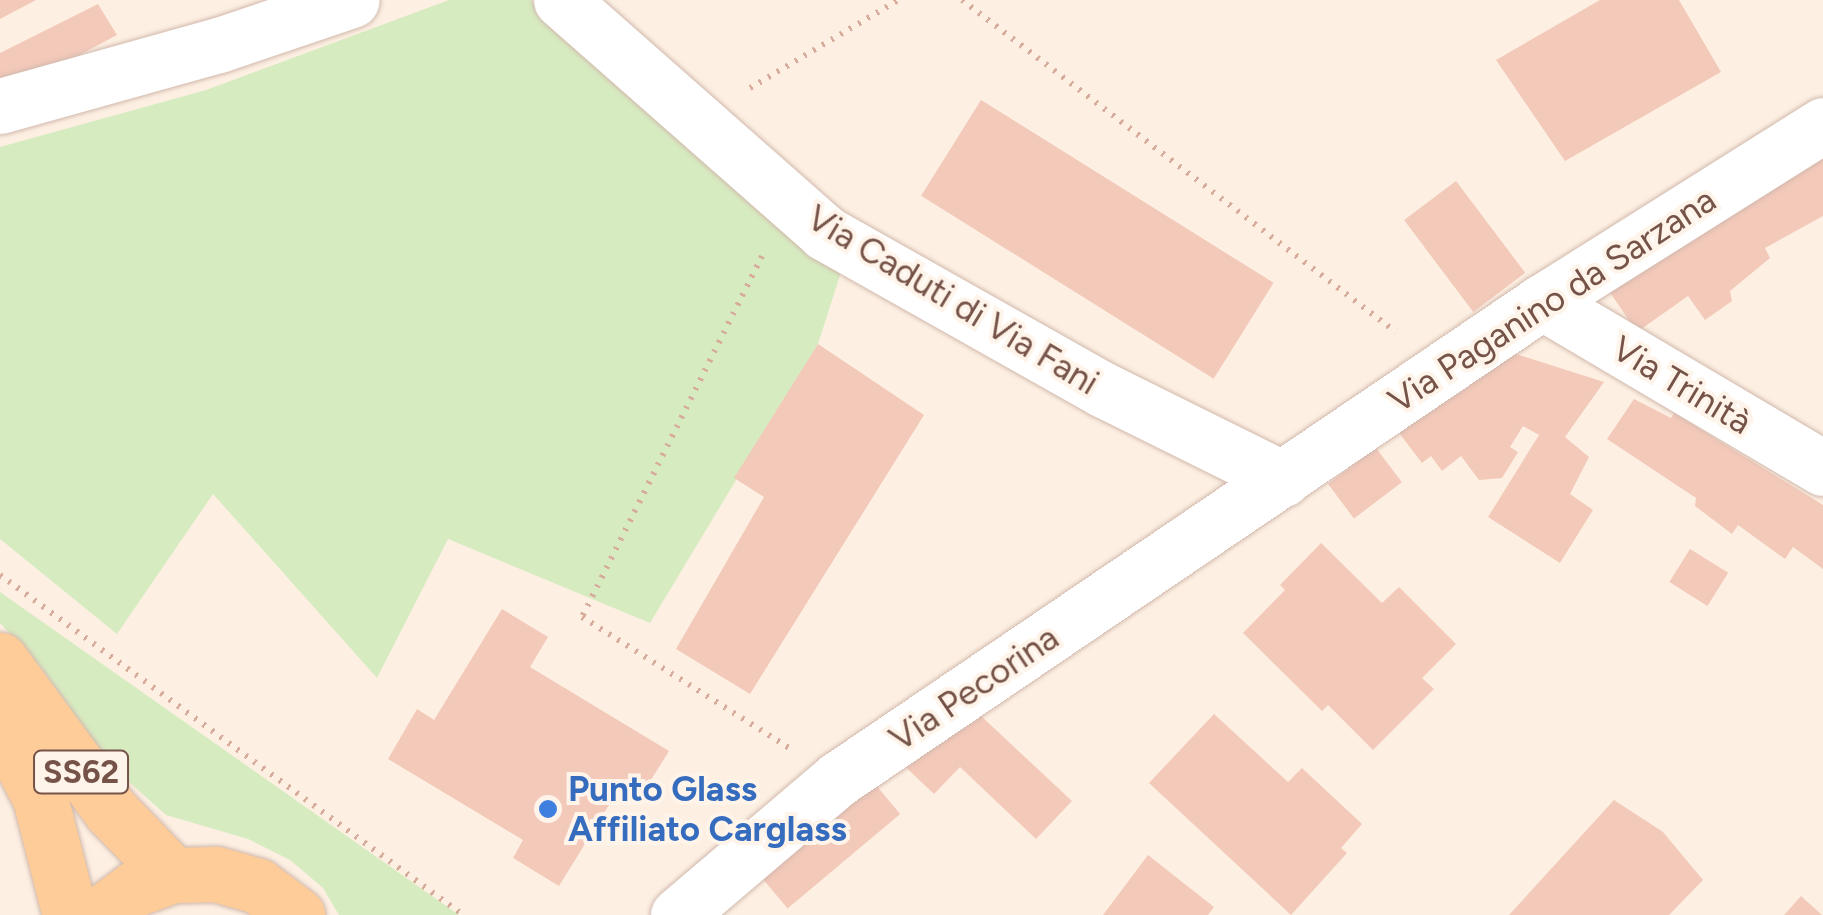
<!DOCTYPE html>
<meta charset="utf-8">
<style>
body{margin:0}
#map{position:relative;width:1823px;height:915px;overflow:hidden;background:#fdf0e3;font-family:Figtree,sans-serif}
div>[style]{position:absolute}
.green>*{inset:0;background:#d7ebc1}
.building>*{inset:0;background:#f3c9ba;transform-origin:0 0}
.path>*{height:6px;margin-top:-3px;transform-origin:0;background:repeating-linear-gradient(90deg,#d8ac9d 0 2.5px,transparent 0 10.5px)}
.roads{filter:drop-shadow(0 0 2px #d1b8ac) drop-shadow(0 0 2px #d1b8ac)}
.minor>*{height:55px;margin:-27.5px;padding:0 27.5px;transform-origin:27.5px;border-radius:27.5px;background:#fff}
.major>*{height:55px;margin:-27.5px;padding:0 27.5px;transform-origin:27.5px;border-radius:27.5px;background:#fecc99}
.dots>*{width:28px;height:28px;translate:-50% -50%;box-sizing:border-box;border:5px solid #fff4ea;border-radius:50%}
span{translate:-50% -50%;white-space:nowrap;text-align:center;line-height:1.15;-webkit-text-stroke:8px #fff4ea;paint-order:stroke}
.shield-label span{padding:2px 8px;background:#fff4ea;border:2px solid;border-radius:8px;-webkit-text-stroke-width:0}
.shield-label{font-size:32px;color:#765348;font-weight:700}
.street-label{font-size:35px;color:#765348}
.shop-label{font-size:35px;color:#366cbe;font-weight:700}
.left{translate:0 -50%;text-align:left}
</style>
<div id="map">
<div class="green">
<i style="clip-path:polygon(449px 0,531px 0,841px 272px,818px 344px,650px 623px,448px 539px,377px 678px,213px 494px,117px 634px,0 539px,0 147px,206px 90px)"></i>
<i style="clip-path:polygon(0 592px,459px 915px,339px 915px,323px 888px,290px 860px,248px 839px,166px 815px,110px 765px,40px 666px,0 623px)"></i>
</div>
<div class="building">
<i style="clip-path:polygon(0 0,36px 0,0 19px)"></i>
<i style="clip-path:polygon(1600px 0,1679px 0,1721px 72px,1565px 161px,1496px 60px)"></i>
<i style="clip-path:polygon(98px 4px,117px 35px,72px 59px,0 81px,0 53px)"></i>
<i style="left:981px;top:100px;width:345px;height:113px;rotate:32deg"></i>
<i style="clip-path:polygon(1823px 152px,1823px 216px,1765px 248px,1770px 258px,1730px 291px,1732px 301px,1705px 320px,1688px 296px,1637px 332px,1607px 288px)"></i>
<i style="left:1456px;top:181px;width:115px;height:65px;rotate:53deg"></i>
<i style="clip-path:polygon(818px 344px,924px 415px,750px 694px,676px 649px,764px 497px,734px 478px)"></i>
<i style="clip-path:polygon(1500px 349px,1604px 382px,1565px 437px,1589px 457px,1570px 494px,1593px 510px,1560px 563px,1488px 517px,1539px 435px,1523px 426px,1510px 447px,1518px 452px,1502px 478px,1479px 480px,1461px 456px,1442px 471px,1431px 456px,1422px 463px,1396px 429px)"></i>
<i style="clip-path:polygon(1634px 399px,1671px 418px,1674px 413px,1823px 505px,1823px 569px,1793px 547px,1785px 559px,1738px 525px,1732px 534px,1695px 506px,1696px 498px,1607px 439px)"></i>
<i style="left:1376px;top:448px;width:43px;height:60px;rotate:53deg"></i>
<i style="clip-path:polygon(1321px 543px,1382px 603px,1399px 587px,1456px 644px,1422px 678px,1434px 689px,1373px 750px,1328px 705px,1322px 711px,1243px 633px,1285px 590px,1280px 585px)"></i>
<i style="left:1690px;top:549px;width:45px;height:39px;rotate:32deg"></i>
<i style="clip-path:polygon(502px 609px,548px 637px,530px 667px,669px 751px,639px 799px,620px 787px,559px 886px,513px 858px,523px 840px,388px 759px,417px 709px,434px 720px)"></i>
<i style="clip-path:polygon(1214px 714px,1288px 782px,1302px 768px,1362px 824px,1341px 848px,1347px 853px,1291px 915px,1149px 783px)"></i>
<i style="clip-path:polygon(980px 715px,1072px 801px,1036px 839px,960px 767px,934px 794px,896px 758px)"></i>
<i style="left:870px;top:778px;width:47px;height:147px;rotate:50deg"></i>
<i style="clip-path:polygon(1614px 800px,1663px 832px,1703px 880px,1669px 915px,1509px 915px)"></i>
<i style="clip-path:polygon(1148px 855px,1214px 907px,1208px 915px,1103px 915px)"></i>
<i style="clip-path:polygon(1801px 896px,1822px 915px,1784px 915px)"></i>
</div>
<div class="path">
<i style="left:962px;top:0;width:546px;rotate:37.42deg"></i>
<i style="left:750px;top:88px;width:172px;rotate:-30.7deg"></i>
<i style="left:762px;top:256px;width:403px;rotate:116.5deg"></i>
<i style="left:582px;top:617px;width:245px;rotate:32.3deg"></i>
<i style="left:0;top:575px;width:574px;rotate:36.29deg"></i>
</div>
<div class="roads">
<div class="minor">
<i style="left:561px;top:0;width:352px;rotate:41.4deg"></i>
<i style="left:825px;top:233px;width:320px;rotate:29.4deg"></i>
<i style="left:1104px;top:390px;width:200px;rotate:26.4deg"></i>
<i style="left:0;top:106px;width:227px;rotate:-15.6deg"></i>
<i style="left:219px;top:45px;width:140px;rotate:-18.7deg"></i>
<i style="left:1542px;top:302px;width:326px;rotate:30.6deg"></i>
<i style="left:678px;top:915px;width:210px;rotate:-40.4deg"></i>
<i style="left:838px;top:779px;width:850px;rotate:-34.12deg"></i>
<i style="left:1542px;top:302px;width:332px;rotate:-32.2deg"></i>
</div>
<div class="major">
<i style="left:0;top:660px;width:187px;rotate:53.7deg"></i>
<i style="left:111px;top:811px;width:89px;rotate:45.9deg"></i>
<i style="left:0;top:721px;width:87px;rotate:62.5deg"></i>
<i style="left:40px;top:798px;width:121px;rotate:75.6deg"></i>
<i style="left:99px;top:915px;width:44px;rotate:-36.6deg"></i>
<i style="left:134px;top:889px;width:41px;rotate:-19.7deg"></i>
<i style="left:173px;top:875px;width:43px;rotate:-1.3deg"></i>
<i style="left:216px;top:874px;width:44px;rotate:15.9deg"></i>
<i style="left:258px;top:886px;width:49px;rotate:36.6deg"></i>
</div>
</div>
<div class="dots">
<i style="left:548px;top:809px;background:#3f7fe0"></i>
</div>
<div class="shield-label">
<span style="left:81px;top:772px">SS62</span>
</div>
<div class="street-label">
<span style="left:953px;top:300px;rotate:31deg">Via Caduti di Via Fani</span>
<span style="left:1552px;top:300px;rotate:-33deg">Via Paganino da Sarzana</span>
<span style="left:1682px;top:385px;rotate:31deg">Via Trinità</span>
<span style="left:974px;top:688px;rotate:-34deg">Via Pecorina</span>
</div>
<div class="shop-label">
<span class="left" style="left:568px;top:809px">Punto Glass<br>Affiliato Carglass</span>
</div>
</div>
